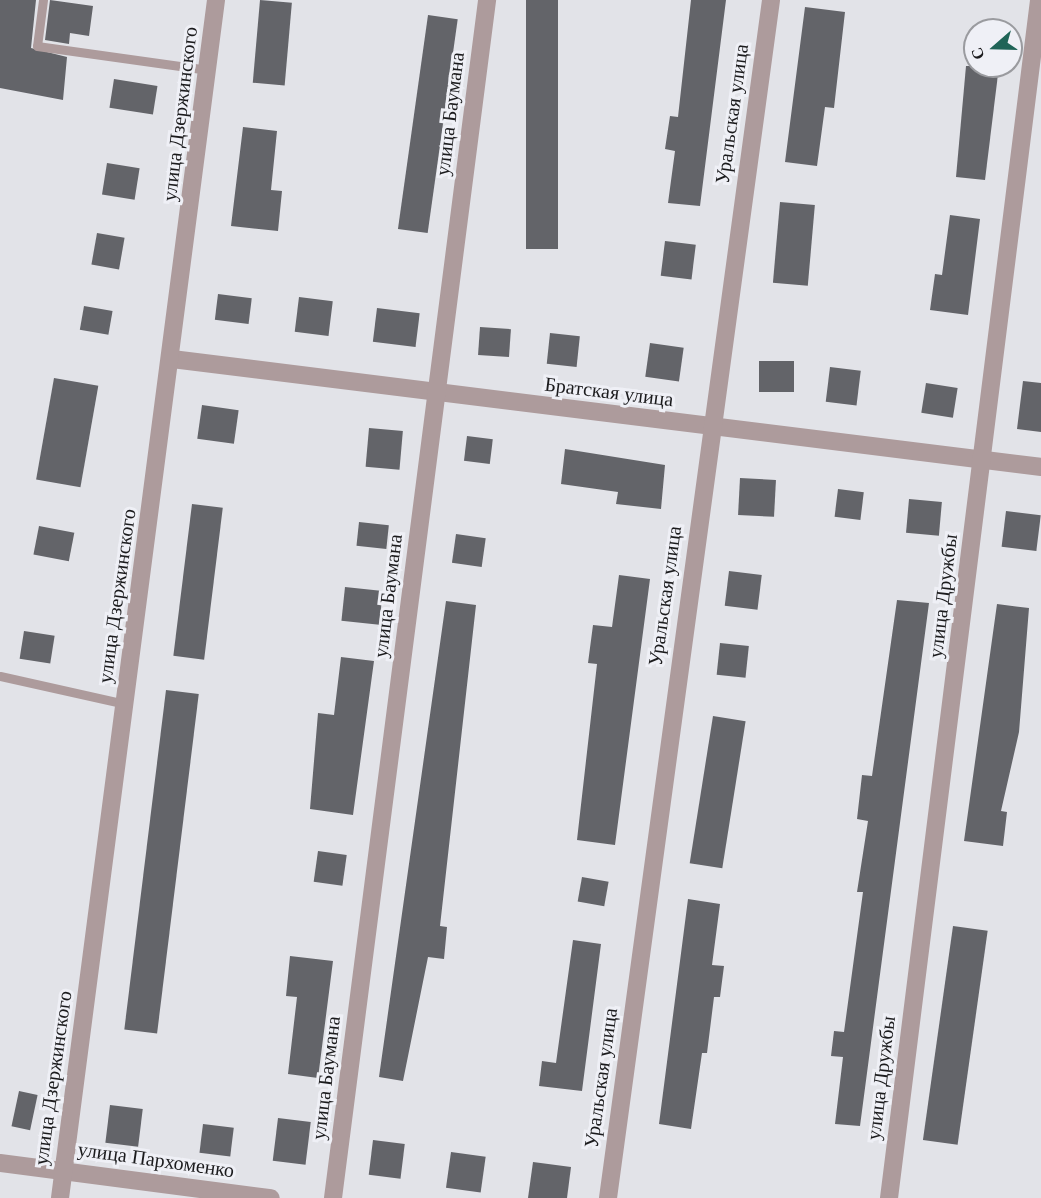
<!DOCTYPE html>
<meta charset="utf-8">
<style>
body{margin:0}
#map{position:relative;width:1041px;height:1198px;overflow:hidden;background:#e2e3e8;font-family:Georgia,serif}
div>[style]{position:absolute}
.building>*{inset:0;background:#636469;transform-origin:0 0}
.service>*{height:9px;margin:-4.5px;padding:0 4.5px;transform-origin:4.5px;border-radius:4.5px;background:#ad9b9c}
.minor>*{height:18px;margin:-9px;padding:0 9px;transform-origin:9px;border-radius:9px;background:#ad9b9c}
.tertiary>*{height:18px;margin:-9px;padding:0 9px;transform-origin:9px;border-radius:9px;background:#ad9b9c}
span{translate:-50% -50%;white-space:nowrap;text-align:center;line-height:1.15;-webkit-text-stroke:6px #eff0f6;paint-order:stroke}
.street-label{font-size:20px;color:#1b1b1d}
.north{position:absolute;left:963px;top:18px;width:60px;height:60px;box-sizing:border-box;background:#eff0f6;border:2px solid #9a9b9f;border-radius:50%;rotate:250deg;font-size:16px;font-weight:700;line-height:24px;text-align:center;color:#1b1b1d}
.north::after{content:'';display:block;margin:auto;width:21px;height:27px;background:#1f6457;clip-path:polygon(50% 0,100% 100%,50% 72%,0 100%)}
</style>
<div id="map">
<div class="building">
<i style="clip-path:polygon(0 0,36px 0,31px 48px,67px 57px,63px 100px,0 88px)"></i>
<i style="clip-path:polygon(50px 0,93px 6px,89px 36px,70px 33px,69px 44px,45px 40px)"></i>
<i style="left:260px;top:0;width:32px;height:83px;rotate:5deg"></i>
<i style="left:526px;top:0;width:32px;height:249px"></i>
<i style="clip-path:polygon(691px 0,726px 0,700px 206px,668px 203px,675px 151px,665px 149px,670px 116px,678px 117px)"></i>
<i style="clip-path:polygon(805px 7px,845px 12px,834px 108px,825px 107px,817px 166px,785px 162px)"></i>
<i style="left:428px;top:15px;width:30px;height:216px;rotate:8deg"></i>
<i style="clip-path:polygon(966px 66px,999px 66px,985px 180px,956px 177px)"></i>
<i style="left:114px;top:79px;width:44px;height:29px;rotate:9deg"></i>
<i style="clip-path:polygon(243px 127px,277px 131px,271px 190px,282px 191px,278px 231px,231px 226px)"></i>
<i style="left:107px;top:163px;width:33px;height:32px;rotate:9deg"></i>
<i style="left:780px;top:202px;width:35px;height:81px;rotate:5deg"></i>
<i style="clip-path:polygon(950px 215px,980px 219px,968px 315px,930px 310px,935px 274px,942px 275px)"></i>
<i style="left:97px;top:233px;width:28px;height:32px;rotate:10deg"></i>
<i style="left:665px;top:241px;width:31px;height:35px;rotate:7deg"></i>
<i style="left:218px;top:294px;width:34px;height:26px;rotate:7deg"></i>
<i style="left:299px;top:297px;width:34px;height:35px;rotate:7deg"></i>
<i style="left:84px;top:306px;width:29px;height:24px;rotate:10deg"></i>
<i style="left:377px;top:308px;width:43px;height:34px;rotate:7deg"></i>
<i style="left:480px;top:327px;width:31px;height:28px;rotate:4deg"></i>
<i style="left:550px;top:333px;width:30px;height:31px;rotate:6deg"></i>
<i style="left:650px;top:343px;width:34px;height:34px;rotate:8deg"></i>
<i style="left:759px;top:361px;width:35px;height:31px"></i>
<i style="left:830px;top:367px;width:31px;height:35px;rotate:7deg"></i>
<i style="left:54px;top:378px;width:45px;height:103px;rotate:10deg"></i>
<i style="clip-path:polygon(1023px 381px,1041px 383px,1041px 432px,1017px 429px)"></i>
<i style="left:926px;top:383px;width:32px;height:30px;rotate:9deg"></i>
<i style="left:202px;top:405px;width:37px;height:34px;rotate:8deg"></i>
<i style="left:369px;top:428px;width:34px;height:39px;rotate:5deg"></i>
<i style="left:467px;top:436px;width:26px;height:25px;rotate:7deg"></i>
<i style="clip-path:polygon(565px 449px,665px 465px,661px 509px,616px 504px,618px 492px,561px 484px)"></i>
<i style="left:740px;top:478px;width:36px;height:37px;rotate:3deg"></i>
<i style="left:838px;top:489px;width:26px;height:28px;rotate:7deg"></i>
<i style="left:909px;top:499px;width:33px;height:34px;rotate:5deg"></i>
<i style="left:192px;top:504px;width:31px;height:153px;rotate:7deg"></i>
<i style="left:1006px;top:511px;width:35px;height:36px;rotate:7deg"></i>
<i style="left:359px;top:522px;width:30px;height:24px;rotate:6deg"></i>
<i style="left:39px;top:526px;width:36px;height:29px;rotate:11deg"></i>
<i style="left:456px;top:534px;width:30px;height:29px;rotate:8deg"></i>
<i style="left:729px;top:571px;width:33px;height:35px;rotate:7deg"></i>
<i style="clip-path:polygon(619px 575px,650px 579px,615px 845px,577px 840px,597px 664px,588px 663px,593px 625px,612px 627px)"></i>
<i style="left:345px;top:587px;width:38px;height:34px;rotate:6deg"></i>
<i style="clip-path:polygon(897px 600px,929px 603px,860px 1126px,835px 1124px,843px 1057px,831px 1056px,834px 1031px,844px 1032px,863px 892px,857px 892px,868px 821px,857px 819px,862px 775px,872px 776px)"></i>
<i style="clip-path:polygon(446px 601px,476px 605px,440px 926px,447px 927px,444px 959px,428px 957px,403px 1081px,379px 1077px)"></i>
<i style="clip-path:polygon(997px 604px,1029px 608px,1019px 732px,1001px 811px,1007px 812px,1003px 846px,964px 841px)"></i>
<i style="left:24px;top:631px;width:31px;height:28px;rotate:9deg"></i>
<i style="left:720px;top:643px;width:29px;height:32px;rotate:6deg"></i>
<i style="clip-path:polygon(341px 657px,374px 661px,353px 815px,310px 809px,318px 713px,334px 715px)"></i>
<i style="left:166px;top:690px;width:33px;height:342px;rotate:7deg"></i>
<i style="left:713px;top:716px;width:33px;height:149px;rotate:9deg"></i>
<i style="left:318px;top:851px;width:29px;height:31px;rotate:8deg"></i>
<i style="left:582px;top:877px;width:27px;height:25px;rotate:10deg"></i>
<i style="clip-path:polygon(688px 899px,720px 904px,712px 965px,724px 966px,720px 997px,714px 997px,707px 1053px,702px 1053px,691px 1129px,659px 1124px)"></i>
<i style="left:953px;top:926px;width:35px;height:216px;rotate:8deg"></i>
<i style="clip-path:polygon(573px 940px,601px 944px,582px 1091px,539px 1086px,542px 1061px,556px 1063px)"></i>
<i style="clip-path:polygon(290px 956px,333px 961px,318px 1078px,288px 1074px,297px 997px,286px 996px)"></i>
<i style="left:19px;top:1091px;width:19px;height:36px;rotate:12deg"></i>
<i style="left:110px;top:1105px;width:33px;height:38px;rotate:7deg"></i>
<i style="left:278px;top:1118px;width:33px;height:43px;rotate:7deg"></i>
<i style="left:203px;top:1124px;width:31px;height:29px;rotate:7deg"></i>
<i style="left:373px;top:1140px;width:32px;height:35px;rotate:7deg"></i>
<i style="left:451px;top:1152px;width:35px;height:36px;rotate:8deg"></i>
<i style="clip-path:polygon(533px 1162px,571px 1167px,567px 1198px,528px 1198px)"></i>
</div>
<div class="service">
<i style="left:43px;top:0;width:46px;rotate:97.4deg"></i>
<i style="left:37px;top:46px;width:173px;rotate:8deg"></i>
<i style="left:0;top:676px;width:128px;rotate:12.6deg"></i>
</div>
<div class="minor">
<i style="left:172px;top:359px;width:876px;rotate:7.08deg"></i>
<i style="left:0;top:1163px;width:273px;rotate:7.4deg"></i>
<i style="left:333px;top:1198px;width:1208px;rotate:-82.67deg"></i>
<i style="left:608px;top:1198px;width:1209px;rotate:-82.25deg"></i>
<i style="left:889px;top:1198px;width:1207px;rotate:-82.86deg"></i>
</div>
<div class="tertiary">
<i style="left:60px;top:1198px;width:1208px;rotate:-82.58deg"></i>
</div>
<div class="street-label">
<span style="left:180px;top:114px;rotate:-83deg">улица Дзержинского</span>
<span style="left:450px;top:114px;rotate:-83deg">улица Баумана</span>
<span style="left:732px;top:114px;rotate:-82deg">Уральская улица</span>
<span style="left:609px;top:392px;rotate:7deg">Братская улица</span>
<span style="left:117px;top:596px;rotate:-82deg">улица Дзержинского</span>
<span style="left:388px;top:596px;rotate:-83deg">улица Баумана</span>
<span style="left:665px;top:596px;rotate:-82deg">Уральская улица</span>
<span style="left:943px;top:596px;rotate:-83deg">улица Дружбы</span>
<span style="left:53px;top:1078px;rotate:-82deg">улица Дзержинского</span>
<span style="left:326px;top:1078px;rotate:-83deg">улица Баумана</span>
<span style="left:601px;top:1078px;rotate:-82deg">Уральская улица</span>
<span style="left:881px;top:1078px;rotate:-83deg">улица Дружбы</span>
<span style="left:156px;top:1160px;rotate:8deg">улица Пархоменко</span>
</div>
<div class="north">С</div>
</div>
